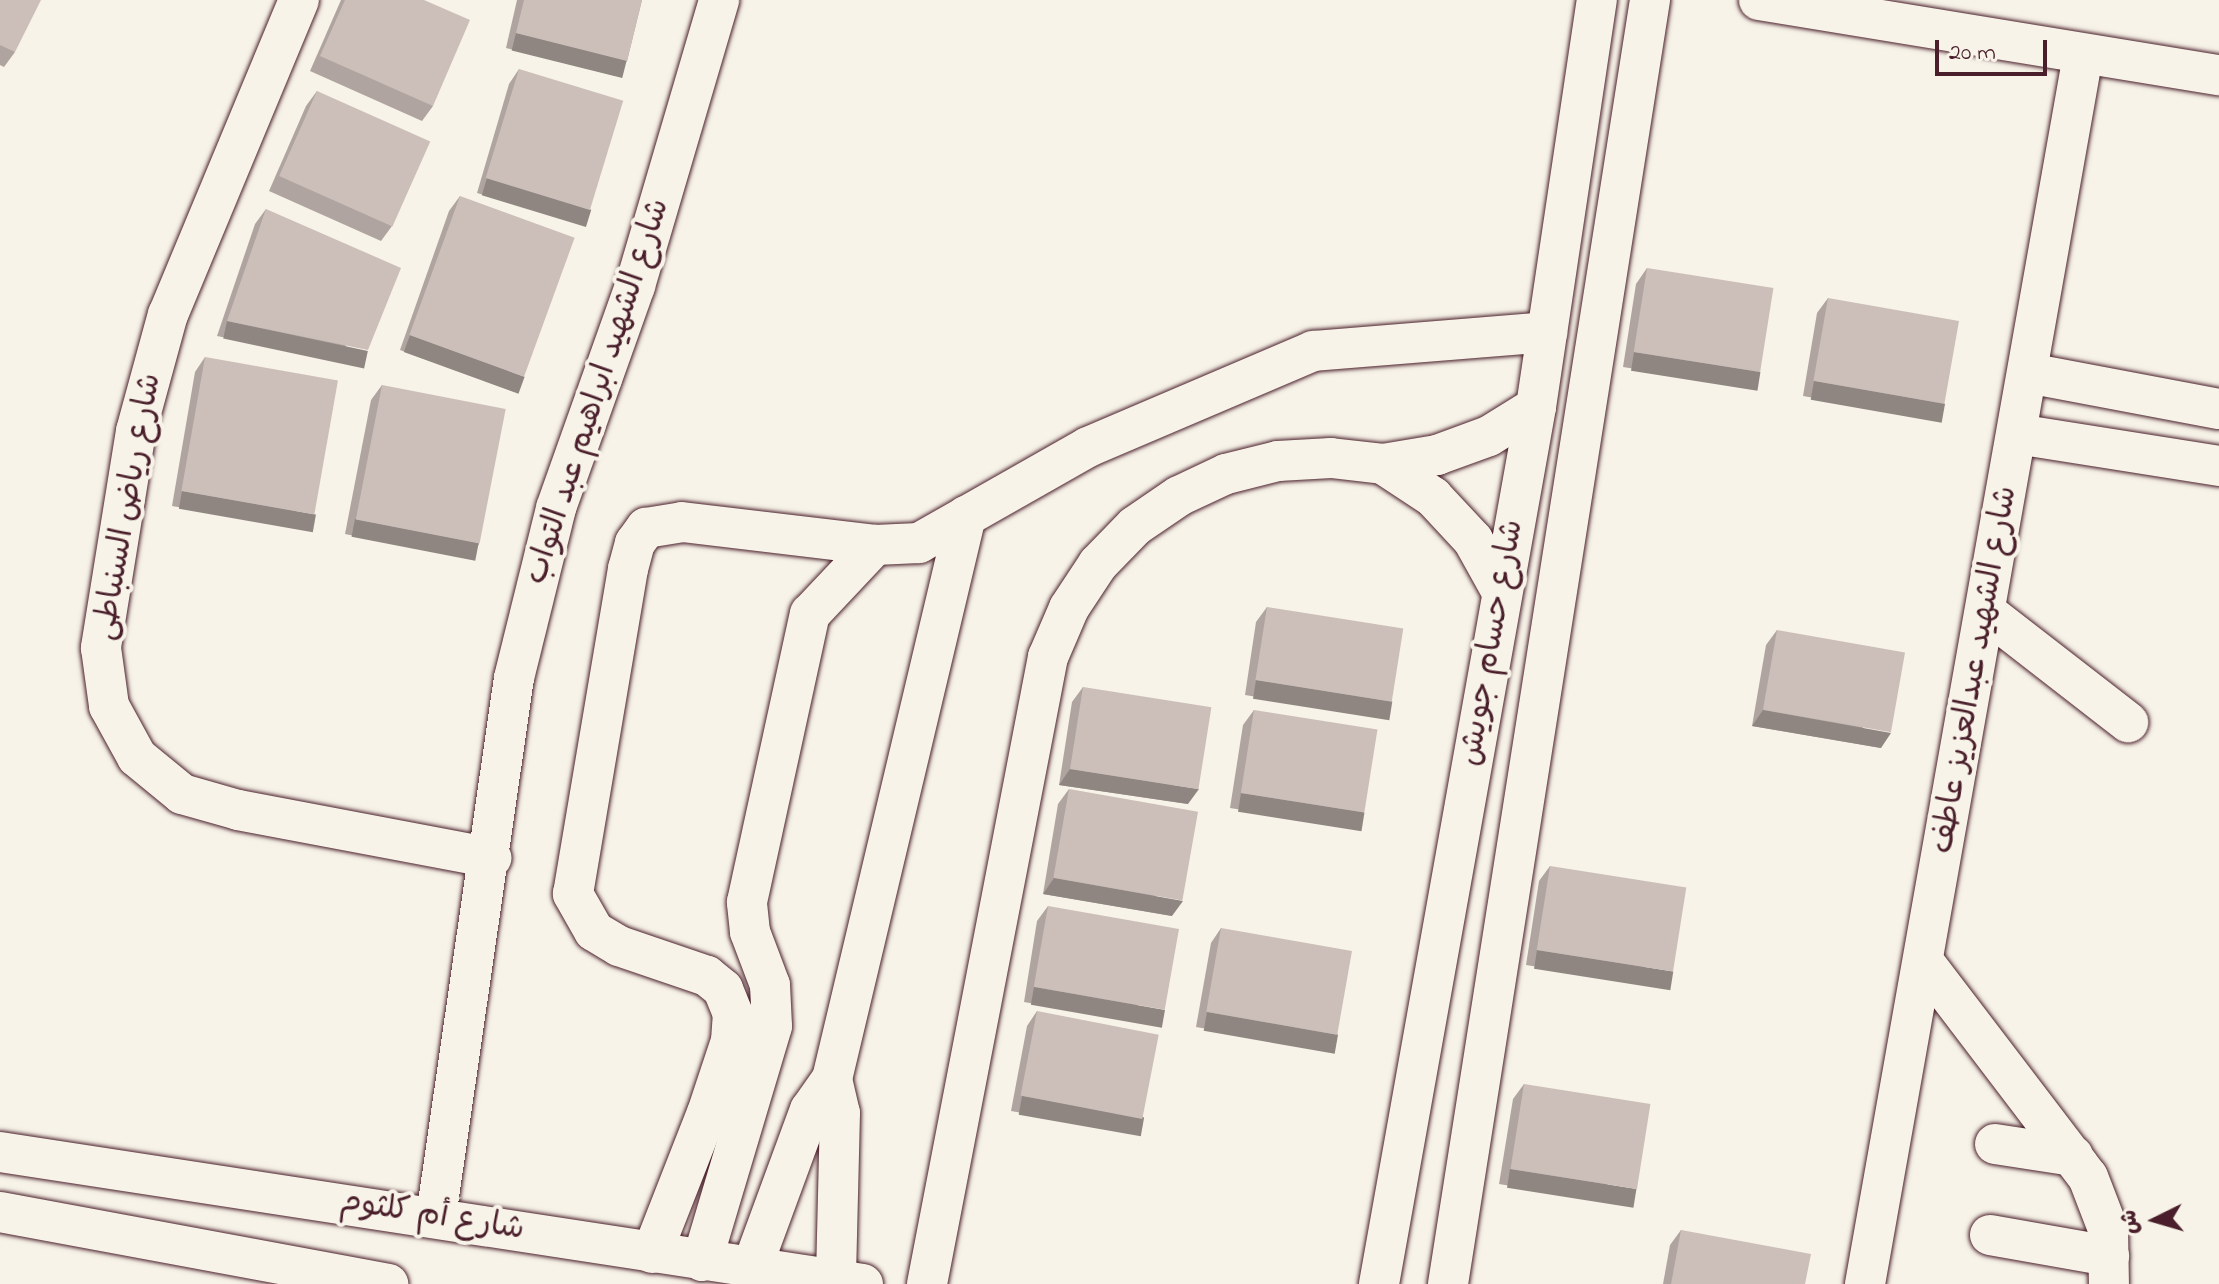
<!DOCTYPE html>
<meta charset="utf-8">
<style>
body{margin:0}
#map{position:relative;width:2219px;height:1284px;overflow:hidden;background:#f7f3e8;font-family:"Indie Flower","Playpen Sans Arabic",sans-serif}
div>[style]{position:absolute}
.roads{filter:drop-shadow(0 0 2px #4a1f2b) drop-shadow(0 0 2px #4a1f2b)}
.minor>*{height:40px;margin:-20px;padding:0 20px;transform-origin:20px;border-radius:20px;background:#f7f3e8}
.wall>*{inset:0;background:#afa49f}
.shaded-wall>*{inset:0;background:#8f8682;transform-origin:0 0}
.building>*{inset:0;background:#ccbfb9;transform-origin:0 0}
span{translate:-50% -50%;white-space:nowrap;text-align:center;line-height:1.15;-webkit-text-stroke:8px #f7f3e8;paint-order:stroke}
.street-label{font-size:32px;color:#4a1f2b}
.north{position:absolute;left:2115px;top:1180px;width:80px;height:80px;-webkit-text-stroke:6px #f7f3e8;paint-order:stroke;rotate:265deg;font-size:22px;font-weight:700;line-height:32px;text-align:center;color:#4a1f2b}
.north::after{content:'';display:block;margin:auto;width:28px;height:36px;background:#4a1f2b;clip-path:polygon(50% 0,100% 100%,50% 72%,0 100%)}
.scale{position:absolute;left:1935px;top:40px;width:112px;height:36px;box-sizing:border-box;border:4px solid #4a1f2b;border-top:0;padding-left:10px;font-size:24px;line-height:28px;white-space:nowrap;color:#4a1f2b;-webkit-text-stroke:6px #f7f3e8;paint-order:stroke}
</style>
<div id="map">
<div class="roads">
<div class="minor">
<i style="left:299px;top:0;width:340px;rotate:112.6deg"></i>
<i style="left:168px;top:314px;width:121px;rotate:105.3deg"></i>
<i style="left:136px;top:431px;width:220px;rotate:99.2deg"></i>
<i style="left:101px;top:648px;width:59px;rotate:82.1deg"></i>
<i style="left:109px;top:706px;width:58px;rotate:61.2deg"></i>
<i style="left:137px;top:757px;width:58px;rotate:39.4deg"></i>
<i style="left:182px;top:794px;width:58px;rotate:15.9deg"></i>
<i style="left:238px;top:810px;width:258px;rotate:10.7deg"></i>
<i style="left:1759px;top:0;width:466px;rotate:9.3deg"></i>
<i style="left:2028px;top:373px;width:194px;rotate:10.7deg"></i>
<i style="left:2017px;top:434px;width:205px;rotate:9deg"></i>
<i style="left:1383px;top:464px;width:60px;rotate:33.4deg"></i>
<i style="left:1433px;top:497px;width:59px;rotate:47.1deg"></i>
<i style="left:1473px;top:540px;width:60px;rotate:60.9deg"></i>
<i style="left:1986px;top:612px;width:180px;rotate:37.8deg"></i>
<i style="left:1924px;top:962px;width:270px;rotate:52.7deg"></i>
<i style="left:2088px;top:1177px;width:56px;rotate:69deg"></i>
<i style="left:2108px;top:1229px;width:55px;rotate:89deg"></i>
<i style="left:832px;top:1079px;width:35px;rotate:77deg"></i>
<i style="left:840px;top:1113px;width:167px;rotate:91.4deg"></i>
<i style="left:1995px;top:1144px;width:79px;rotate:8.7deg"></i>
<i style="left:0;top:1152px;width:873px;rotate:8.7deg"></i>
<i style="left:0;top:1212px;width:395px;rotate:10.5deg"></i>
<i style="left:436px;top:1217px;width:545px;rotate:-81.77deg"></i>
<i style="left:514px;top:678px;width:175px;rotate:-76.1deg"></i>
<i style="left:556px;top:508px;width:236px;rotate:-70.4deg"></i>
<i style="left:635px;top:286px;width:298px;rotate:-73.6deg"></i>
<i style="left:1990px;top:1235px;width:121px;rotate:10deg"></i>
<i style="left:652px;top:1253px;width:150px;rotate:-68.6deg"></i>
<i style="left:707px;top:1113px;width:76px;rotate:-71.6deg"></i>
<i style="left:731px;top:1041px;width:27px;rotate:-86deg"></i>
<i style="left:733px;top:1014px;width:27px;rotate:-112deg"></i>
<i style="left:723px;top:989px;width:21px;rotate:-141deg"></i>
<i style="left:707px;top:976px;width:93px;rotate:-161.2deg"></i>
<i style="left:619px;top:946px;width:29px;rotate:-149deg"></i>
<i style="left:594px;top:931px;width:43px;rotate:-119.6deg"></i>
<i style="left:573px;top:894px;width:330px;rotate:-80.4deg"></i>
<i style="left:628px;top:569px;width:27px;rotate:-75deg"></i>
<i style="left:635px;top:543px;width:19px;rotate:-54deg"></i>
<i style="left:646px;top:528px;width:36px;rotate:-9deg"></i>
<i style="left:682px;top:522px;width:194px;rotate:6.8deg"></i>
<i style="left:875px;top:545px;width:44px;rotate:-2.6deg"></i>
<i style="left:919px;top:543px;width:194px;rotate:-29.6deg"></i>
<i style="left:1088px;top:447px;width:245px;rotate:-23.1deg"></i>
<i style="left:1313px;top:351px;width:235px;rotate:-4.6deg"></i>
<i style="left:702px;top:1261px;width:245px;rotate:-73.4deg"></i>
<i style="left:772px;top:1026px;width:41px;rotate:-92.8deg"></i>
<i style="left:770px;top:985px;width:57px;rotate:-110.7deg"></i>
<i style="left:750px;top:932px;width:30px;rotate:-96deg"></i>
<i style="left:747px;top:902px;width:295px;rotate:-77.7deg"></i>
<i style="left:810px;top:614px;width:95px;rotate:-46.7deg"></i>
<i style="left:751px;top:1270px;width:171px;rotate:-69.8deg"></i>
<i style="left:810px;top:1110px;width:38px;rotate:-55deg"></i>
<i style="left:832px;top:1079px;width:579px;rotate:-76.61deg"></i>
<i style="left:927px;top:1284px;width:639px;rotate:-79.08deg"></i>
<i style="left:1048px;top:657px;width:53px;rotate:-66.8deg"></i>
<i style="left:1069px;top:608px;width:53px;rotate:-56.6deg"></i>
<i style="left:1098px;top:564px;width:53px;rotate:-45.8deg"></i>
<i style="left:1135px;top:526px;width:53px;rotate:-34.3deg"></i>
<i style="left:1179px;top:496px;width:52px;rotate:-25.1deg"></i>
<i style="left:1226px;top:474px;width:54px;rotate:-14deg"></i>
<i style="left:1278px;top:461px;width:53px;rotate:-3.2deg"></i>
<i style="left:1331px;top:458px;width:52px;rotate:6.6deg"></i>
<i style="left:1383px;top:464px;width:55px;rotate:-9.5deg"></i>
<i style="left:1437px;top:455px;width:55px;rotate:-20.1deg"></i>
<i style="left:1489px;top:436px;width:55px;rotate:-31.7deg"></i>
<i style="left:1379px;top:1284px;width:891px;rotate:-79.85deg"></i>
<i style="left:1536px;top:407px;width:412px;rotate:-81.5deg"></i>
<i style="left:1448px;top:1284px;width:1300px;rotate:-81.06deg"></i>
<i style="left:1865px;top:1284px;width:1248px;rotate:-79.94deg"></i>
</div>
</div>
<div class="wall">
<i style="clip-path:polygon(0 0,15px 52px,4px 67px,0 65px)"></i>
<i style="clip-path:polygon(341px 0,424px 0,433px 106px,422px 121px,310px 71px)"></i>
<i style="clip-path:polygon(517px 0,642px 0,627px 61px,616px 76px,506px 48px)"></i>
<i style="clip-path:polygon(519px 69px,581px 224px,477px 193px,509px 84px)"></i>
<i style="clip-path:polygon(317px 91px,392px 226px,381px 241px,269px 191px,306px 106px)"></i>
<i style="clip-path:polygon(460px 196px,515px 392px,400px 350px,449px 211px)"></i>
<i style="clip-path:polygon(266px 209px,357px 365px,217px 336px,255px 224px)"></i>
<i style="clip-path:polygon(1647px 268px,1760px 372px,1750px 387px,1623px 367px,1636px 284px)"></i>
<i style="clip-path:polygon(1828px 298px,1945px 404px,1935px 419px,1803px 396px,1817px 313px)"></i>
<i style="clip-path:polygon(205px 357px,305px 529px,172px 506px,195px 372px)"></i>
<i style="clip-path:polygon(382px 385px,479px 544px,469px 559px,345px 534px,371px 400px)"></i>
<i style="clip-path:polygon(1267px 607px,1392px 702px,1381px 717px,1245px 695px,1256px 622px)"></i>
<i style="clip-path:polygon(1777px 630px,1881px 748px,1752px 726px,1766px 645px)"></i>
<i style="clip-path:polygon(1083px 687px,1188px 804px,1059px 785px,1072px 702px)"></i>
<i style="clip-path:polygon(1254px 710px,1364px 813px,1353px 828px,1230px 808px,1243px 725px)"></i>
<i style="clip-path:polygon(1069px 789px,1172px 916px,1043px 894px,1058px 804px)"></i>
<i style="clip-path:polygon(1550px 866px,1662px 987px,1526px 965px,1539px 881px)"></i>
<i style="clip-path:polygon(1048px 906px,1155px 1025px,1024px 1002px,1037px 921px)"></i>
<i style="clip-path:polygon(1221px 928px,1338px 1034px,1327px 1049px,1196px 1027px,1211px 943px)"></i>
<i style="clip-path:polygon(1037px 1011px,1144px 1118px,1133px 1133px,1011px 1111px,1027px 1026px)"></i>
<i style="clip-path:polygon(1524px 1084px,1625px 1205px,1499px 1184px,1513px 1099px)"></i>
<i style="clip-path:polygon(1681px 1230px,1805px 1284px,1663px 1284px,1670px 1245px)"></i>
</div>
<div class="shaded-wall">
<i style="left:516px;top:33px;width:114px;height:18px;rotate:14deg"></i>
<i style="left:487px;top:178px;width:109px;height:18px;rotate:17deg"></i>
<i style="left:227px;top:321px;width:144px;height:18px;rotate:12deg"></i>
<i style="left:410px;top:335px;width:122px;height:18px;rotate:20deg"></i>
<i style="left:1634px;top:352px;width:128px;height:19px;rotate:9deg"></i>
<i style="left:1814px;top:381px;width:133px;height:19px;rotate:10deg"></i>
<i style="left:182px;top:491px;width:136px;height:18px;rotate:10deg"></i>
<i style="left:355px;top:519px;width:126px;height:18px;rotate:11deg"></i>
<i style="left:1256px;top:680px;width:138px;height:19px;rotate:9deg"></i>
<i style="clip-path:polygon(1763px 710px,1891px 733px,1881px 748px,1752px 726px)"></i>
<i style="clip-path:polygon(1070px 769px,1199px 789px,1188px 804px,1059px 785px)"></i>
<i style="left:1241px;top:793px;width:125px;height:19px;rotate:9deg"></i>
<i style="clip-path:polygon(1054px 878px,1183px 901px,1172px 916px,1043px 894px)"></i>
<i style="left:1537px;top:950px;width:138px;height:19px;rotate:9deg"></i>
<i style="left:1034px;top:987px;width:133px;height:18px;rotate:10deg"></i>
<i style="left:1207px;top:1012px;width:133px;height:19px;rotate:10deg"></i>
<i style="left:1022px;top:1096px;width:124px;height:19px;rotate:10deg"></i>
<i style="left:1510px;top:1169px;width:128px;height:19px;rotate:9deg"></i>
</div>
<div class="building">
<i style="clip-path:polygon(0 0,41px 0,15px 52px,0 45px)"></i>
<i style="clip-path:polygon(345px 0,424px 0,470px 20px,433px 106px,320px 56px)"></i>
<i style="clip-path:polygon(524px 0,642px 0,627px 61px,516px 33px)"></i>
<i style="left:519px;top:69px;width:109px;height:114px;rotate:17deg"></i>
<i style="left:317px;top:91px;width:124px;height:93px;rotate:24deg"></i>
<i style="left:460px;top:196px;width:122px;height:148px;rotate:20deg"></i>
<i style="clip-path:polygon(266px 209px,401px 268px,368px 350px,227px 321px)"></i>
<i style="left:1647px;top:268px;width:128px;height:85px;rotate:9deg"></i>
<i style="left:1828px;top:298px;width:133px;height:84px;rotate:10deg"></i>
<i style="left:205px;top:357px;width:135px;height:136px;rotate:10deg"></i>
<i style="left:382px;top:385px;width:126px;height:137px;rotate:11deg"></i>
<i style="left:1267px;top:607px;width:138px;height:74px;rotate:9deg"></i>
<i style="left:1777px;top:630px;width:130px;height:81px;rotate:10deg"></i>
<i style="left:1083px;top:687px;width:130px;height:83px;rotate:9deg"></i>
<i style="left:1254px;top:710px;width:125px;height:84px;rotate:9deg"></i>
<i style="left:1069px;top:789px;width:131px;height:90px;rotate:10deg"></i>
<i style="left:1550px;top:866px;width:138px;height:85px;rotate:9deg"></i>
<i style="left:1048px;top:906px;width:133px;height:82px;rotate:10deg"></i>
<i style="left:1221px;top:928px;width:133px;height:85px;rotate:10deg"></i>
<i style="left:1037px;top:1011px;width:124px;height:86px;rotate:11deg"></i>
<i style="left:1524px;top:1084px;width:128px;height:86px;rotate:9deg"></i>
<i style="clip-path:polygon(1681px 1230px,1811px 1254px,1805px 1284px,1671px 1284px)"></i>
</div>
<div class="street-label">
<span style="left:599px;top:392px;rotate:-72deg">شارع الشهيد ابراهيم عبد التواب</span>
<span style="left:129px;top:507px;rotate:-80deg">شارع رياض السنباطى</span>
<span style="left:1493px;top:643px;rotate:-80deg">شارع حسام جويش</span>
<span style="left:1976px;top:670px;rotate:-80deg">شارع الشهيد عبدالعزيز عاطف</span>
<span style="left:432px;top:1217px;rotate:9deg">شارع أم كلثوم</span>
</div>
<div class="north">ش</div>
<div class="scale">20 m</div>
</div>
